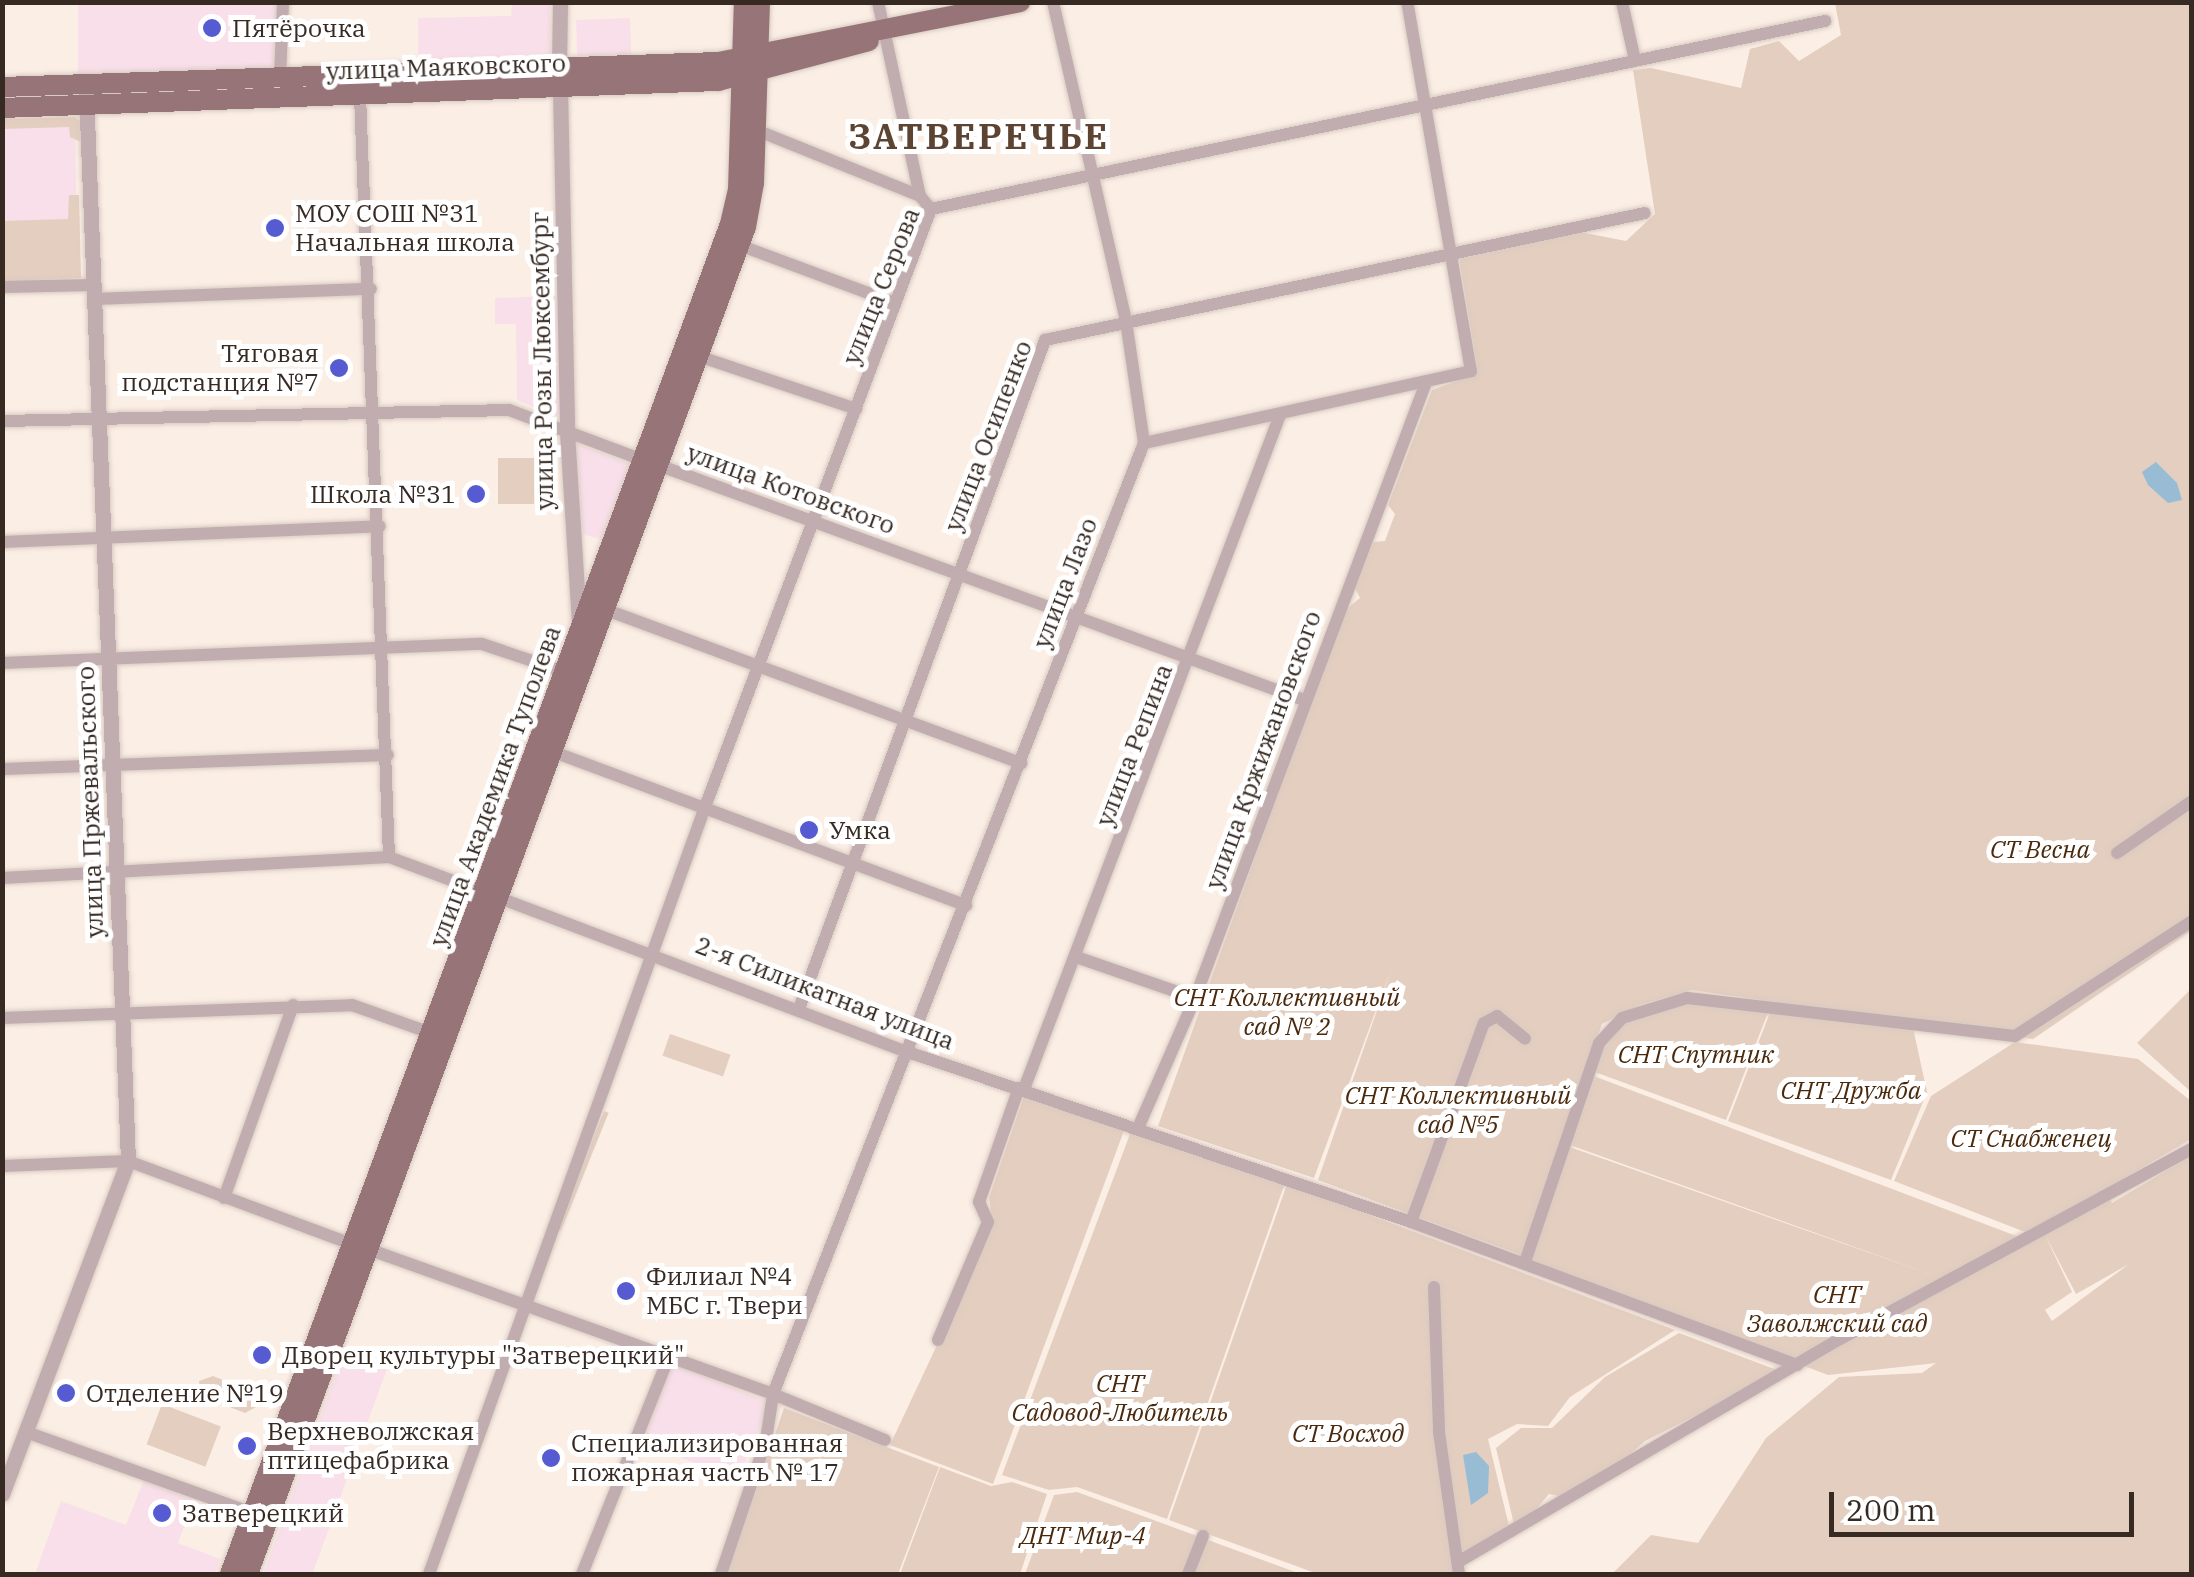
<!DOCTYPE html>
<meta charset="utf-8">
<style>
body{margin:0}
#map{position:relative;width:2194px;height:1577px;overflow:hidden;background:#fbeee5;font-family:"IBM Plex Serif",serif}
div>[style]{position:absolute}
.commercial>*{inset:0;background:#f8dfe9;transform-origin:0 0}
.green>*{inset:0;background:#e4cebf;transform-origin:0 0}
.water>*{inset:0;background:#97bcd3}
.roads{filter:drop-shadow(0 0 2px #d8cbc2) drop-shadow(0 0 2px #d8cbc2)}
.minor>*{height:12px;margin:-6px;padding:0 6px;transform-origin:6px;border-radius:6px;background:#c1adaf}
.tertiary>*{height:15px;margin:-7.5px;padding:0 7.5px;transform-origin:7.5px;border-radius:7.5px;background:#c1adaf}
.primary>*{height:20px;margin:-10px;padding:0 10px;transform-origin:10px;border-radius:10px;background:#977478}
.dots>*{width:28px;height:28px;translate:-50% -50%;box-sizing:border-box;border:5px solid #fff;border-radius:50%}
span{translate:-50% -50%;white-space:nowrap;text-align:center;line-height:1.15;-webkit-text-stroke:10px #fff;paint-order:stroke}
.poi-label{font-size:25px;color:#362a22}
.left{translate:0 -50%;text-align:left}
.right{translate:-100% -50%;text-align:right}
.street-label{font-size:25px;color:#362a22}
.park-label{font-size:25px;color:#4b290c;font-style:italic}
.district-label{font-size:35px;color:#5d4432;font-weight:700;letter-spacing:2.5px}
.frame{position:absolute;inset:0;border:5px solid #362a22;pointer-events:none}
.scale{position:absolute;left:1829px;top:1492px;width:305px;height:45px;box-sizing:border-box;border:5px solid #362a22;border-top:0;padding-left:12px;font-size:30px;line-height:35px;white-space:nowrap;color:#362a22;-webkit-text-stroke:8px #fff;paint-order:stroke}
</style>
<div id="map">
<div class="commercial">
<i style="left:78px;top:3px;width:205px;height:71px"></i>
<i style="clip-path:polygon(512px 3px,550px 3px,550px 55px,418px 60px,418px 18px,511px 16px)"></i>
<i style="left:630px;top:18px;width:36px;height:54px;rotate:88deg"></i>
<i style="left:75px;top:124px;width:98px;height:73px;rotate:89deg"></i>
<i style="clip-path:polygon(559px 296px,561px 418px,517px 400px,516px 324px,495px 324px,495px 298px)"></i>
<i style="clip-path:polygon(572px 442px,630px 464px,602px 539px,576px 533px)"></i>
<i style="left:346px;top:1347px;width:46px;height:241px;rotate:20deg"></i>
<i style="left:669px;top:1362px;width:108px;height:84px;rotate:22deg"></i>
<i style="clip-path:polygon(144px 1480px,194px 1500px,178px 1543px,220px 1559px,215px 1574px,35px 1574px,61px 1501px,126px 1525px)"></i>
</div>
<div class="green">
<i style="clip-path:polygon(1835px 3px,2191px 3px,2191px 931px,2033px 1039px,1692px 990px,1640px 1005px,1602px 1024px,1521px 1255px,1318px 1180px,1392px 967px,1314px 1178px,1158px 1126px,1344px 611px,1360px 598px,1355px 588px,1373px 542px,1385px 541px,1395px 514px,1388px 505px,1432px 390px,1478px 373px,1459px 259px,1580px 232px,1626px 241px,1655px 214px,1633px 70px,1651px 68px,1741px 88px,1750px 49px,1779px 41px,1799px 61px,1841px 35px)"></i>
<i style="clip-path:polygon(75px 117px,83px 123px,81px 142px,70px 137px,69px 127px,3px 129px,2px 119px)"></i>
<i style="clip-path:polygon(69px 195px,79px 195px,81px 278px,3px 282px,2px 221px,68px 219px)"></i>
<i style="left:534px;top:458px;width:46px;height:36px;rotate:90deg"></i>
<i style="clip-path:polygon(2191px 989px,2191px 1092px,2137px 1043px)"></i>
<i style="clip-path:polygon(1688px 1002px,1769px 1010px,1726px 1120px,1592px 1071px,1609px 1033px,1647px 1012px)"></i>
<i style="clip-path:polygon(1771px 1010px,1913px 1028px,1927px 1092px,1891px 1180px,1728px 1121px)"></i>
<i style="left:670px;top:1034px;width:64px;height:23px;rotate:19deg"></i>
<i style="clip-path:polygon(evenodd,2015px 1042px,2138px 1059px,2191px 1101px,2191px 1139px,2104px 1190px,2112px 1203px,2191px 1156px,2191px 1574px,1612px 1574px,1651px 1535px,1698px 1543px,1766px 1438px,1839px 1377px,1922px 1373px,1936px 1363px,1828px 1375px,1529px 1261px,1567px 1146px,1941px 1278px,1567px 1144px,1591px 1075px,2019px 1237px,2025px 1232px,1894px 1181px,1931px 1096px,2015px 1042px,2044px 1233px,2076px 1294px,2129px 1264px,2052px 1321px,2045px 1310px,2072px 1292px,2044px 1233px)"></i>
<i style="clip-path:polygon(1024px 1096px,1125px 1128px,993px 1484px,890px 1445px,993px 1226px,989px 1198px)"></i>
<i style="left:604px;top:1111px;width:5px;height:127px;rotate:22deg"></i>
<i style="clip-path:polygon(1133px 1126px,1285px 1183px,1167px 1519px,1077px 1487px,1049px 1490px,1002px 1475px)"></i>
<i style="clip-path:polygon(1287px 1184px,1675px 1330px,1570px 1397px,1548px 1426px,1517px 1424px,1488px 1439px,1509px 1526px,1454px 1559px,1454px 1574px,1318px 1574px,1169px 1520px)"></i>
<i style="clip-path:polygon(1679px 1333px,1782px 1372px,1645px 1441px,1613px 1469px,1559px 1496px,1549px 1494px,1516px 1533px,1496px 1448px,1521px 1428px,1552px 1428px,1605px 1377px)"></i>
<i style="clip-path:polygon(213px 1376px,254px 1392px,256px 1407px,245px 1413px,201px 1396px,199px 1381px)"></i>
<i style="left:162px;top:1404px;width:63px;height:43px;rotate:21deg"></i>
<i style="clip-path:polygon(784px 1408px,939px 1467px,898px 1574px,727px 1574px)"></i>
<i style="clip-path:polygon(940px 1467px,991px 1486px,1012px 1482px,1047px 1494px,1020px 1574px,900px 1574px)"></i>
<i style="clip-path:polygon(1077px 1492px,1301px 1574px,1025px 1574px,1054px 1495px)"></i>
</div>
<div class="water">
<i style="clip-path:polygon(2156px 462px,2177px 483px,2182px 500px,2168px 503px,2148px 485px,2142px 472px)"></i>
<i style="clip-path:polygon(1476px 1452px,1489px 1466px,1488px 1493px,1471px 1505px,1463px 1455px)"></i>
</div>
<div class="roads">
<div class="minor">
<i style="left:878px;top:2px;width:198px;rotate:77.8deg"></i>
<i style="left:920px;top:196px;width:17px;rotate:50deg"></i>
<i style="left:1053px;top:2px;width:327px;rotate:77.1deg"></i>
<i style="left:1126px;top:321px;width:123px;rotate:81.6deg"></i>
<i style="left:1622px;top:2px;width:59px;rotate:77.4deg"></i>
<i style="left:280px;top:78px;width:76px;rotate:-87.7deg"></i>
<i style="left:360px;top:95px;width:763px;rotate:87.82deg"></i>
<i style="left:756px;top:130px;width:177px;rotate:21.9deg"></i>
<i style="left:739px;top:245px;width:166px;rotate:20.4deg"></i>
<i style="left:2px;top:287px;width:91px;rotate:-1.3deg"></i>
<i style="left:94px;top:299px;width:277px;rotate:-2.1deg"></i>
<i style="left:698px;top:356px;width:167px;rotate:18.5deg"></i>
<i style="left:2px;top:421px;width:507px;rotate:-1.24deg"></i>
<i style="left:509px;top:410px;width:143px;rotate:20.5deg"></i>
<i style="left:658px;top:465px;width:687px;rotate:19.99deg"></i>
<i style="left:2px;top:542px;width:378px;rotate:-2.4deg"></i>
<i style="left:604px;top:609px;width:445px;rotate:20.3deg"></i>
<i style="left:2px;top:663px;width:480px;rotate:-2.3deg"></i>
<i style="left:482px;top:644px;width:88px;rotate:18.6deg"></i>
<i style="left:551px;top:751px;width:443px;rotate:20.4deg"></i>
<i style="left:2px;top:769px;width:386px;rotate:-2.1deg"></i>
<i style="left:2117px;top:853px;width:91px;rotate:-34.7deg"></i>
<i style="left:2px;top:878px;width:388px;rotate:-3.1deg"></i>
<i style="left:389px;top:857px;width:100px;rotate:20.4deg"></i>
<i style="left:497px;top:897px;width:439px;rotate:20.7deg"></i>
<i style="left:908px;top:1052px;width:531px;rotate:18.67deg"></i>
<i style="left:1411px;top:1222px;width:412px;rotate:20.3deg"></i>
<i style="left:1076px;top:957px;width:126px;rotate:19deg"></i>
<i style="left:800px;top:1006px;width:710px;rotate:-69.8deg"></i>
<i style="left:1045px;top:340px;width:613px;rotate:-11.95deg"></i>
<i style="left:2px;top:1018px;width:350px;rotate:-2.1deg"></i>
<i style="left:352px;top:1005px;width:84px;rotate:19.5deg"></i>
<i style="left:1024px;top:1089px;width:721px;rotate:-69.2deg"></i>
<i style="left:1138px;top:1128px;width:142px;rotate:-66.3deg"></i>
<i style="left:1195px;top:998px;width:655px;rotate:-69.43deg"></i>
<i style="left:2px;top:1166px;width:126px;rotate:-2.3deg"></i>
<i style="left:128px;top:1161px;width:238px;rotate:20.4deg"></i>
<i style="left:224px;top:1198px;width:205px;rotate:-70.3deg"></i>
<i style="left:1411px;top:1222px;width:212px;rotate:-69.9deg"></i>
<i style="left:1484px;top:1023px;width:15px;rotate:-28deg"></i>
<i style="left:1497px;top:1016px;width:36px;rotate:39deg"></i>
<i style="left:368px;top:1249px;width:430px;rotate:19.7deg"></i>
<i style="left:773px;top:1394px;width:121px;rotate:22.3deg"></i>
<i style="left:1525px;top:1262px;width:231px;rotate:-71.3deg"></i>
<i style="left:1599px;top:1043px;width:34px;rotate:-47deg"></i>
<i style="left:1622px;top:1018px;width:68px;rotate:-17.1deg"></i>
<i style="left:1687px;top:998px;width:330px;rotate:6.6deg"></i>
<i style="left:2015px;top:1036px;width:211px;rotate:-33deg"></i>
<i style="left:1434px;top:1287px;width:145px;rotate:88deg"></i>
<i style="left:1439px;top:1432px;width:143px;rotate:82deg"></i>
<i style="left:938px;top:1340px;width:128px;rotate:-67deg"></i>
<i style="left:988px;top:1222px;width:22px;rotate:-114deg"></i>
<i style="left:979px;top:1202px;width:121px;rotate:-70.7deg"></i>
<i style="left:26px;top:1432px;width:240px;rotate:19.7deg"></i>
<i style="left:1458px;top:1562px;width:442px;rotate:-30.3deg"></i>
<i style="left:1840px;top:1339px;width:400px;rotate:-28.4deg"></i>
<i style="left:429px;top:1574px;width:815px;rotate:-70.21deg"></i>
<i style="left:705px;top:807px;width:639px;rotate:-69.3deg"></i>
<i style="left:931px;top:209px;width:914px;rotate:-11.88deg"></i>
<i style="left:582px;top:1574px;width:232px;rotate:-68.2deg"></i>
<i style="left:721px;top:1574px;width:141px;rotate:-71.4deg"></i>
<i style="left:766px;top:1440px;width:47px;rotate:-81.3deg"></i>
<i style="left:773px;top:1394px;width:1021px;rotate:-68.69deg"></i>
<i style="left:1144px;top:443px;width:335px;rotate:-12.4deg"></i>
<i style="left:1471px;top:371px;width:375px;rotate:-99.8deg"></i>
<i style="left:1188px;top:1574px;width:41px;rotate:-68.5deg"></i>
</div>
<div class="tertiary">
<i style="left:559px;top:67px;width:65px;rotate:-89.1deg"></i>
<i style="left:560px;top:87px;width:345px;rotate:88.8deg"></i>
<i style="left:567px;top:432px;width:191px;rotate:86.4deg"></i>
<i style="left:2px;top:1494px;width:356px;rotate:-69.3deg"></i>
<i style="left:128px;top:1161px;width:1068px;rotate:-92.25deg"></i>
</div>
<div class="primary">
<i style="left:2px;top:87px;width:716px;rotate:-2deg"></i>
<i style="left:718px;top:62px;width:308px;rotate:-11.2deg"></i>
<i style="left:2px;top:108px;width:717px;rotate:-2.16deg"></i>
<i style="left:718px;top:81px;width:156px;rotate:-14.8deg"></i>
<i style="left:230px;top:1574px;width:1440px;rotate:-69.68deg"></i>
<i style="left:730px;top:224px;width:36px;rotate:-77deg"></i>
<i style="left:738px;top:189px;width:187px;rotate:-88.2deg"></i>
<i style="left:248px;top:1574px;width:1436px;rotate:-69.71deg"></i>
<i style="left:746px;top:227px;width:45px;rotate:-79.7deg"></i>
<i style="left:754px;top:183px;width:181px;rotate:-88.1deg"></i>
</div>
</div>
<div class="dots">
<i style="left:212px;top:28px;background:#565bd2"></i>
<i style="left:275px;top:228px;background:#565bd2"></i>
<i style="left:339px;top:368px;background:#565bd2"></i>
<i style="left:476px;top:494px;background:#565bd2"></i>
<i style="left:809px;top:830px;background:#565bd2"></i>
<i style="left:626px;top:1291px;background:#565bd2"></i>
<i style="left:262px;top:1355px;background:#565bd2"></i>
<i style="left:66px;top:1393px;background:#565bd2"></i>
<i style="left:247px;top:1446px;background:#565bd2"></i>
<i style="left:551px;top:1458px;background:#565bd2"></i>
<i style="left:162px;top:1513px;background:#565bd2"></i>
</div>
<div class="poi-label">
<span class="left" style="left:232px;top:28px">Пятёрочка</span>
<span class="left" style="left:295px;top:228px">МОУ СОШ №31<br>Начальная школа</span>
<span class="right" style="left:319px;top:368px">Тяговая<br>подстанция №7</span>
<span class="right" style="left:456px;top:494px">Школа №31</span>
<span class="left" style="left:829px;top:830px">Умка</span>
<span class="left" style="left:646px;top:1291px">Филиал №4<br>МБС г. Твери</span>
<span class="left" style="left:282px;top:1355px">Дворец культуры "Затверецкий"</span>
<span class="left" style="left:86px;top:1393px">Отделение №19</span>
<span class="left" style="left:267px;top:1446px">Верхневолжская<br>птицефабрика</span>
<span class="left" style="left:571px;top:1458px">Специализированная<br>пожарная часть № 17</span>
<span class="left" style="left:182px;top:1513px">Затверецкий</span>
</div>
<div class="street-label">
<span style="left:446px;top:67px;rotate:-2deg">улица Маяковского</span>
<span style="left:881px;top:286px;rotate:-68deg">улица Серова</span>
<span style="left:542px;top:361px;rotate:-91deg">улица Розы Люксембург</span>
<span style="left:988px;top:436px;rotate:-69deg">улица Осипенко</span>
<span style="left:791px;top:489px;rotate:20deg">улица Котовского</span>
<span style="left:1065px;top:583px;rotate:-69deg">улица Лазо</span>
<span style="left:1134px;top:745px;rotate:-69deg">улица Репина</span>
<span style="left:1263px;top:750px;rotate:-70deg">улица Кржижановского</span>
<span style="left:495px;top:786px;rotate:-70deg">улица Академика Туполева</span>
<span style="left:90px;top:802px;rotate:-92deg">улица Пржевальского</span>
<span style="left:825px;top:993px;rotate:21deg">2-я Силикатная улица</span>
</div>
<div class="park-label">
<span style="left:2040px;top:849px">СТ Весна</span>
<span style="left:1287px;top:1012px">СНТ Коллективный<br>сад № 2</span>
<span style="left:1696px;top:1054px">СНТ Спутник</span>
<span style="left:1851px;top:1090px">СНТ Дружба</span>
<span style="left:1458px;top:1110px">СНТ Коллективный<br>сад №5</span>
<span style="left:2031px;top:1138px">СТ Снабженец</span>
<span style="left:1837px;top:1309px">СНТ<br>Заволжский сад</span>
<span style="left:1120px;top:1398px">СНТ<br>Садовод-Любитель</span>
<span style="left:1348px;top:1433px">СТ Восход</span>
<span style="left:1083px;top:1535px">ДНТ Мир-4</span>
</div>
<div class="district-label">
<span style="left:979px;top:136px">ЗАТВЕРЕЧЬЕ</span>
</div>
<div class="frame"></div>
<div class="scale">200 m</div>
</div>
